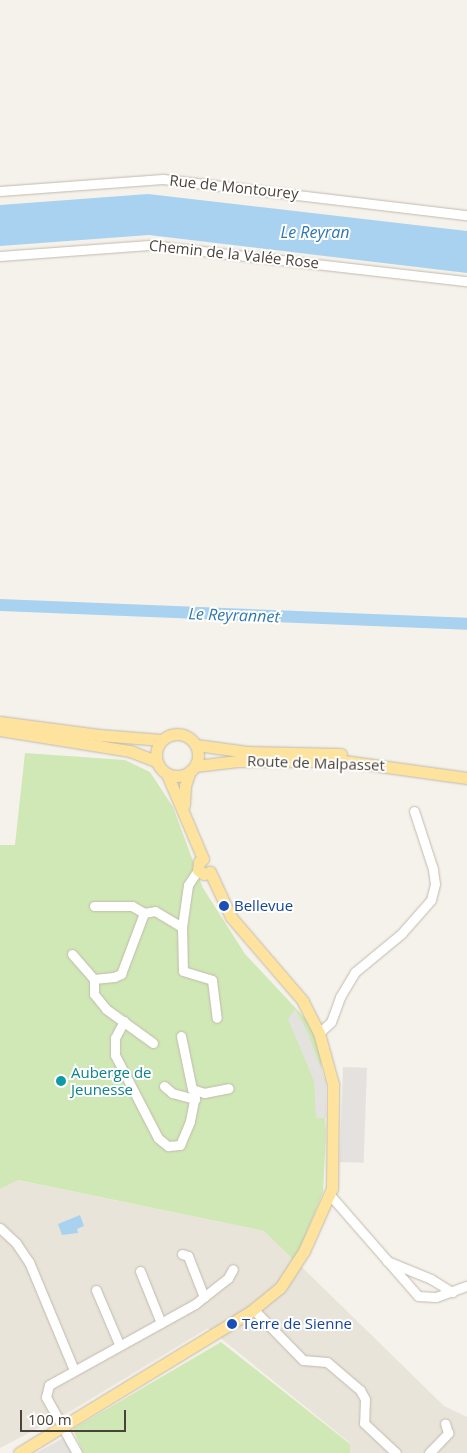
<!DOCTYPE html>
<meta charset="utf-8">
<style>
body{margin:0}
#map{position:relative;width:467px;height:1453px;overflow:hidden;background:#f5f2eb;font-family:"Open Sans",sans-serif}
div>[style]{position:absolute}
.residential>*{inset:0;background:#e9e4d9}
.industrial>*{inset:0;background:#e5e1dc}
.green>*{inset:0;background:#d0e8b5}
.parking>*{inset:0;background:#e4e2df;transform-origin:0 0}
.water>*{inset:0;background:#a9d2f0}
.river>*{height:12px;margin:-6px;padding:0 6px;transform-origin:6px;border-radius:6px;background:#a9d2f0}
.roads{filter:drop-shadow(0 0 1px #c1baad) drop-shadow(0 0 1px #c1baad)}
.minor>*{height:9px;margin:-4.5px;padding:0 4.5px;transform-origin:4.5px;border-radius:4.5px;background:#fff}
.major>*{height:11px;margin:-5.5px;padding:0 5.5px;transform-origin:5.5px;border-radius:5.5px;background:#fde39d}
.major>.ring{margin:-5.5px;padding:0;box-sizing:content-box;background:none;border:11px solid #fde39d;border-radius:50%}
.dots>*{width:14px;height:14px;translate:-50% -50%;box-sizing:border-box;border:2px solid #fff;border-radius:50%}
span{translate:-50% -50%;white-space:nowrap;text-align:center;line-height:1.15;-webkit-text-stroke:4px #fff;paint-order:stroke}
.street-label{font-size:15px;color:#4a4339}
.transit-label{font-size:15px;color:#164399}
.left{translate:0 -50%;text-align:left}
.culture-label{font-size:15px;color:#0d838f}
.water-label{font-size:16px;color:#3077ae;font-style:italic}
.scale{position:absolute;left:20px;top:1410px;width:106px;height:22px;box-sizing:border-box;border:2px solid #4a4339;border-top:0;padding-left:6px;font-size:15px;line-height:18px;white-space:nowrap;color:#4a4339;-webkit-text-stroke:4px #fff;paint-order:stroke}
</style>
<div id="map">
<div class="residential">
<i style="clip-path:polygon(17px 1180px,265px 1231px,444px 1406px,467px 1417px,467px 1453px,350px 1453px,350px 1443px,208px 1328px,71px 1411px,0 1448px,0 1189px)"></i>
</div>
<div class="industrial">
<i style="clip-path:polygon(65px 1437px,73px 1453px,36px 1453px)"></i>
</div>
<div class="green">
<i style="clip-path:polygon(25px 753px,125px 760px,150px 772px,173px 807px,203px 888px,245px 954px,319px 1033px,326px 1133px,323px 1192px,295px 1261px,264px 1231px,18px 1180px,0 1189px,0 845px,15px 845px)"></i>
<i style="clip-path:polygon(221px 1342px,350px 1444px,350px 1453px,83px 1453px,73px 1429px)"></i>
</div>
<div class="parking">
<i style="clip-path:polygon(295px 1009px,307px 1031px,326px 1082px,326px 1118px,316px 1118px,314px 1081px,288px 1019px)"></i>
<i style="left:343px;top:1067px;width:24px;height:95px;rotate:2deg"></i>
</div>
<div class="water">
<i style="clip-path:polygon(148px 194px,467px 231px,467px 273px,149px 235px,0 246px,0 205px)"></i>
<i style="clip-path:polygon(80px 1215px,84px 1226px,77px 1229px,78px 1233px,62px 1235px,58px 1224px)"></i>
</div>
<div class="river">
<i style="left:0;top:605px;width:467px;rotate:2.3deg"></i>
</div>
<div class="roads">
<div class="minor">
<i style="left:0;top:191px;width:163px;rotate:-4.2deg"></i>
<i style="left:163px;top:179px;width:306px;rotate:6.8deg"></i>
<i style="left:0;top:256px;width:149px;rotate:-4.2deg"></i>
<i style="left:149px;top:245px;width:320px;rotate:6.5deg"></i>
<i style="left:198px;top:870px;width:18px;rotate:124deg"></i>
<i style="left:188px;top:885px;width:42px;rotate:98.1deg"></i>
<i style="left:182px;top:927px;width:44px;rotate:88.7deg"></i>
<i style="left:183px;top:971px;width:30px;rotate:17deg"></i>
<i style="left:212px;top:980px;width:38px;rotate:83deg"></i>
<i style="left:94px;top:906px;width:38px"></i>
<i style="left:132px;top:906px;width:14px;rotate:30deg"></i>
<i style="left:72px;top:954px;width:33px;rotate:49deg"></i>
<i style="left:94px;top:979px;width:20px;rotate:-6deg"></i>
<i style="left:114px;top:977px;width:8px;rotate:-23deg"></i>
<i style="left:121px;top:974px;width:65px;rotate:-69.3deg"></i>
<i style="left:144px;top:913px;width:11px;rotate:-10deg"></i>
<i style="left:155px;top:911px;width:31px;rotate:31deg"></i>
<i style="left:94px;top:979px;width:15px;rotate:90deg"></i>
<i style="left:94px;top:994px;width:19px;rotate:51deg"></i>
<i style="left:106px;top:1009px;width:58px;rotate:35.9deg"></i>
<i style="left:124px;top:1021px;width:19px;rotate:118deg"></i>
<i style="left:115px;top:1038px;width:17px;rotate:90deg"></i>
<i style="left:115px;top:1055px;width:93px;rotate:62.6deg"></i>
<i style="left:158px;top:1138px;width:13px;rotate:39deg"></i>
<i style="left:168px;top:1146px;width:12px;rotate:-5deg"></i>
<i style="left:180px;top:1145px;width:26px;rotate:-67deg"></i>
<i style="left:190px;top:1121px;width:31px;rotate:-79deg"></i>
<i style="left:319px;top:1033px;width:16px;rotate:-43deg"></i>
<i style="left:331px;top:1022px;width:27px;rotate:-70deg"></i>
<i style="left:340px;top:997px;width:29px;rotate:-59deg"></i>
<i style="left:355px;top:972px;width:60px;rotate:-39.6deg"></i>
<i style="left:401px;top:934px;width:45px;rotate:-48.6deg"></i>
<i style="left:431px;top:900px;width:16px;rotate:-76deg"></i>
<i style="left:435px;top:884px;width:15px;rotate:-98deg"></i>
<i style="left:433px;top:869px;width:61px;rotate:-108.1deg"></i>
<i style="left:181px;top:1036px;width:54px;rotate:78.3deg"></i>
<i style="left:192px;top:1089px;width:13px;rotate:18deg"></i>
<i style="left:204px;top:1093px;width:25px;rotate:-11deg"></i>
<i style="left:164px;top:1086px;width:11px;rotate:41deg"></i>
<i style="left:172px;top:1093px;width:24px;rotate:15deg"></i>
<i style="left:330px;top:1195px;width:134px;rotate:48.9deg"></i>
<i style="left:418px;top:1296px;width:18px;rotate:3deg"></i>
<i style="left:436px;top:1297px;width:33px;rotate:-20deg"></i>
<i style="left:0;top:1228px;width:22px;rotate:43deg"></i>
<i style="left:16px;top:1243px;width:23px;rotate:56deg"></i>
<i style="left:29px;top:1262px;width:117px;rotate:67.4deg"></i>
<i style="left:182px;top:1254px;width:6px;rotate:18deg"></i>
<i style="left:188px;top:1256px;width:44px;rotate:68.7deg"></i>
<i style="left:387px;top:1261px;width:48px;rotate:22.2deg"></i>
<i style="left:431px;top:1279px;width:25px;rotate:32deg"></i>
<i style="left:140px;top:1271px;width:56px;rotate:68deg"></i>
<i style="left:96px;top:1290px;width:59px;rotate:66.9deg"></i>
<i style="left:254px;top:1310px;width:70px;rotate:45.6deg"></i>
<i style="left:303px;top:1360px;width:24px;rotate:5deg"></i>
<i style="left:327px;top:1362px;width:43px;rotate:40.3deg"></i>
<i style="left:360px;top:1390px;width:10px;rotate:61deg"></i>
<i style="left:365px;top:1399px;width:24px;rotate:92deg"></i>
<i style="left:364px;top:1423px;width:44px;rotate:43.2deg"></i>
<i style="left:77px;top:1453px;width:64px;rotate:-119deg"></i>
<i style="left:46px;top:1397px;width:12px;rotate:-76deg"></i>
<i style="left:49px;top:1385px;width:167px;rotate:-29deg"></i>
<i style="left:195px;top:1304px;width:42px;rotate:-38.2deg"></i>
<i style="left:228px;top:1278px;width:10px;rotate:-61deg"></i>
<i style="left:429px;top:1453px;width:28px;rotate:-46deg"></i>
<i style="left:448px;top:1433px;width:10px;rotate:-107deg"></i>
</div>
<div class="major">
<i style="left:0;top:722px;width:100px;rotate:7.5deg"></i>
<i style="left:99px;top:735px;width:63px;rotate:4.5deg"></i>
<i style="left:0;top:730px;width:132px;rotate:9.2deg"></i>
<i style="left:130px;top:751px;width:28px;rotate:21deg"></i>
<i class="ring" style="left:156px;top:734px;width:31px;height:31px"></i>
<i style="left:196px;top:745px;width:52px;rotate:7.7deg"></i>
<i style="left:248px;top:752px;width:93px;rotate:1.2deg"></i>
<i style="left:195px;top:766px;width:43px;rotate:-6.6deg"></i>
<i style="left:238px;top:761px;width:106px"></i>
<i style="left:344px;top:761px;width:124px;rotate:7.9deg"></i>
<i style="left:167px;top:774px;width:92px;rotate:67deg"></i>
<i style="left:184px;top:805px;width:19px;rotate:-87deg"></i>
<i style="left:185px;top:786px;width:16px;rotate:-72deg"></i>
<i style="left:203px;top:859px;width:5px;rotate:143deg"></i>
<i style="left:199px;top:862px;width:8px;rotate:97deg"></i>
<i style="left:198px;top:870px;width:7px;rotate:34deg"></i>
<i style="left:204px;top:874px;width:6px;rotate:-18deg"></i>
<i style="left:19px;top:1453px;width:271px;rotate:-31.4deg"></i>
<i style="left:250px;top:1312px;width:38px;rotate:-39deg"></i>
<i style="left:280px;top:1288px;width:44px;rotate:-57deg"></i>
<i style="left:304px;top:1251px;width:69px;rotate:-66deg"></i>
<i style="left:332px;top:1188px;width:104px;rotate:-89.4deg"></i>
<i style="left:333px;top:1084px;width:53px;rotate:-105.4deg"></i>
<i style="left:319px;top:1033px;width:36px;rotate:-117deg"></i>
<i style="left:303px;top:1001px;width:111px;rotate:-130.6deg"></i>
<i style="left:231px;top:917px;width:50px;rotate:-115deg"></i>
</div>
</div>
<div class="dots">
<i style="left:224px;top:906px;background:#1a4fb4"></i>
<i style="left:61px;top:1081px;background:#0f9aa8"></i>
<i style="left:232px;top:1324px;background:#1a4fb4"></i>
</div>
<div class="street-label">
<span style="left:234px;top:187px;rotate:6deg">Rue de Montourey</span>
<span style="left:234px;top:254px;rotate:6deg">Chemin de la Valée Rose</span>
<span style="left:316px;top:763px;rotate:2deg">Route de Malpasset</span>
</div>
<div class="transit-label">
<span class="left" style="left:234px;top:906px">Bellevue</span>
<span class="left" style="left:242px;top:1324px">Terre de Sienne</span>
</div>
<div class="culture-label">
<span class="left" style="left:71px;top:1081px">Auberge de<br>Jeunesse</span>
</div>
<div class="water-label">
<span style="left:315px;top:232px">Le Reyran</span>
<span style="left:234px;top:615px;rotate:2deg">Le Reyrannet</span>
</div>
<div class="scale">100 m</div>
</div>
